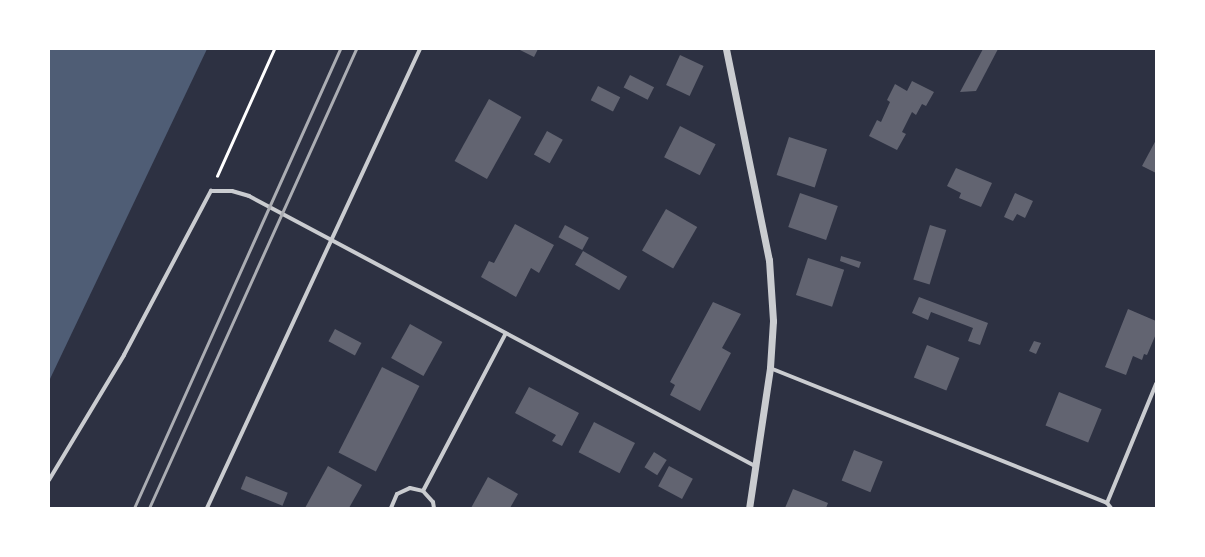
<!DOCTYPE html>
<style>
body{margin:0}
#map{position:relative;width:1205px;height:557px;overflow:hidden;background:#2d3142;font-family:Arial,sans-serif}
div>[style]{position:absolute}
.water>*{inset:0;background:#4f5d75}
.building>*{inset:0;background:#626471;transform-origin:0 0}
.path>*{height:2.5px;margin:-1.25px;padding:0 1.25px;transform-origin:1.25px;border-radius:1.25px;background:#fff}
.minor>*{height:4px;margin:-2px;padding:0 2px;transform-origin:2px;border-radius:2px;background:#caccd0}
.tertiary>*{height:7px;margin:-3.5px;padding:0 3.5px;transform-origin:3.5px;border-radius:3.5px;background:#caccd0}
.rail>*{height:3px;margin:-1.5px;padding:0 1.5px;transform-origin:1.5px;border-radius:1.5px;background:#abadb3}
span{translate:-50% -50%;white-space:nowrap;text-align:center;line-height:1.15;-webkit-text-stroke:3px #fff;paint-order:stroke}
.frame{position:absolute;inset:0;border:50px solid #fff;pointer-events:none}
</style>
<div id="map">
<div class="water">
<i style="clip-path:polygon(49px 49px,207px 49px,49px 381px)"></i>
</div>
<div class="building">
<i style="clip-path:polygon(518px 49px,538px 49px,534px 57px)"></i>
<i style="clip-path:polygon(983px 49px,998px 49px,976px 91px,960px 92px)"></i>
<i style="left:680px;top:55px;width:26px;height:33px;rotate:25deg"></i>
<i style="left:630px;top:75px;width:27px;height:14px;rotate:27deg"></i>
<i style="clip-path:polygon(912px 81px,934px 92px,926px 106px,922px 104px,916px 115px,912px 112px,902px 132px,906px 134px,897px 150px,869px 136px,877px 120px,881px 122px,890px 102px,887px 100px,895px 84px,907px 91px)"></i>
<i style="left:598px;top:86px;width:25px;height:16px;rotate:27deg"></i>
<i style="left:489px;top:99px;width:37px;height:71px;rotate:29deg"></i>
<i style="left:680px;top:126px;width:40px;height:35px;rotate:27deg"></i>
<i style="left:547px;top:131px;width:18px;height:27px;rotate:29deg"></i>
<i style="left:789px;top:137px;width:40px;height:40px;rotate:18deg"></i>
<i style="clip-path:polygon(1156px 140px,1156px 173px,1142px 166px)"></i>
<i style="clip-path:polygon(956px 168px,992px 183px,981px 207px,959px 198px,961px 193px,947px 186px)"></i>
<i style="left:800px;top:193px;width:40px;height:36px;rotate:19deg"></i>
<i style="clip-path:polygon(1015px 193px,1033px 201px,1025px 218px,1017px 214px,1013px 221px,1004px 217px)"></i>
<i style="left:666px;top:209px;width:36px;height:48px;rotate:30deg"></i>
<i style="clip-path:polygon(515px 224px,554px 245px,539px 273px,531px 268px,516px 297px,481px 277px,489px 261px,494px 263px)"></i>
<i style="left:565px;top:225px;width:27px;height:14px;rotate:28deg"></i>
<i style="left:930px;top:225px;width:17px;height:57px;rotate:17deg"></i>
<i style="left:583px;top:251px;width:51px;height:16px;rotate:30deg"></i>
<i style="clip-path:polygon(841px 256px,861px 262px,859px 268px,840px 261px)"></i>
<i style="left:808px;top:258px;width:38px;height:39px;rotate:18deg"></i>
<i style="clip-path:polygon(919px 297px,988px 323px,980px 345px,968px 341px,973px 328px,931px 312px,928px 320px,912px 313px)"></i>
<i style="clip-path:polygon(713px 302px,741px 314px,722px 348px,731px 353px,700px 411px,670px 395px,675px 385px,670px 382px)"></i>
<i style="clip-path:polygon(1128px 309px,1156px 321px,1156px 334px,1147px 355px,1144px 354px,1142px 360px,1133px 356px,1126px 375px,1105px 367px)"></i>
<i style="left:410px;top:324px;width:37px;height:39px;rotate:29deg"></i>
<i style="left:335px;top:329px;width:30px;height:14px;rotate:28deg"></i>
<i style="clip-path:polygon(1034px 341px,1041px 343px,1036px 354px,1029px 351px)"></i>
<i style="left:927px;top:345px;width:35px;height:35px;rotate:22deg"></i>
<i style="left:382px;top:367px;width:42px;height:96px;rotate:27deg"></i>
<i style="clip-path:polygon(529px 387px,579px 413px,562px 446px,552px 441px,556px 435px,515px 413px)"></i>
<i style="left:1059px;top:392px;width:46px;height:36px;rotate:22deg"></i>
<i style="left:594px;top:422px;width:46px;height:34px;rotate:27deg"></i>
<i style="left:854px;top:450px;width:31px;height:33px;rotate:22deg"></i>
<i style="left:654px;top:452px;width:15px;height:18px;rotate:32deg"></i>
<i style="clip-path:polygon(328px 466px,362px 485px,349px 508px,305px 508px)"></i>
<i style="left:669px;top:466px;width:27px;height:23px;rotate:28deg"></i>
<i style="left:246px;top:476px;width:45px;height:14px;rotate:22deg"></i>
<i style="clip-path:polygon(488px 477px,518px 494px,510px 508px,471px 508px)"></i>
<i style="clip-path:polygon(793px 489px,828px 503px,826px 508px,785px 508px)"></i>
</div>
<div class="path">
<i style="left:217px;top:176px;width:139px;rotate:-65.8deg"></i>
</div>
<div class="minor">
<i style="left:770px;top:368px;width:363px;rotate:21.8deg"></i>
<i style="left:1107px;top:503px;width:6px;rotate:51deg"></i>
<i style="left:49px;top:480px;width:146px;rotate:-59deg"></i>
<i style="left:124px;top:355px;width:186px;rotate:-62.1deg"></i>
<i style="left:211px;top:191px;width:21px"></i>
<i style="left:232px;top:191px;width:18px;rotate:16deg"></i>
<i style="left:249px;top:196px;width:574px;rotate:28.08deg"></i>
<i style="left:423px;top:491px;width:178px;rotate:-62.3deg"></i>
<i style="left:1107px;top:503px;width:129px;rotate:-67.6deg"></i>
<i style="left:207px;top:508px;width:506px;rotate:-65.11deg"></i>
<i style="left:391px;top:508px;width:15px;rotate:-67deg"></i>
<i style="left:397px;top:494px;width:14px;rotate:-25deg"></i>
<i style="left:410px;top:488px;width:13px;rotate:13deg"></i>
<i style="left:423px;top:491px;width:15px;rotate:48deg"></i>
<i style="left:433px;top:502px;width:6px;rotate:81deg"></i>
</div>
<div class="tertiary">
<i style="left:726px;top:49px;width:215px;rotate:78.5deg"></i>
<i style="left:769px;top:260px;width:61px;rotate:86.2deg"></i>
<i style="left:773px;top:321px;width:47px;rotate:93.7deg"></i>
<i style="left:770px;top:368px;width:142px;rotate:98.5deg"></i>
</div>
<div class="rail">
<i style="left:134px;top:508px;width:503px;rotate:-65.83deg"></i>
<i style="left:149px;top:508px;width:504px;rotate:-65.73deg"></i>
</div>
<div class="frame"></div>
</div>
